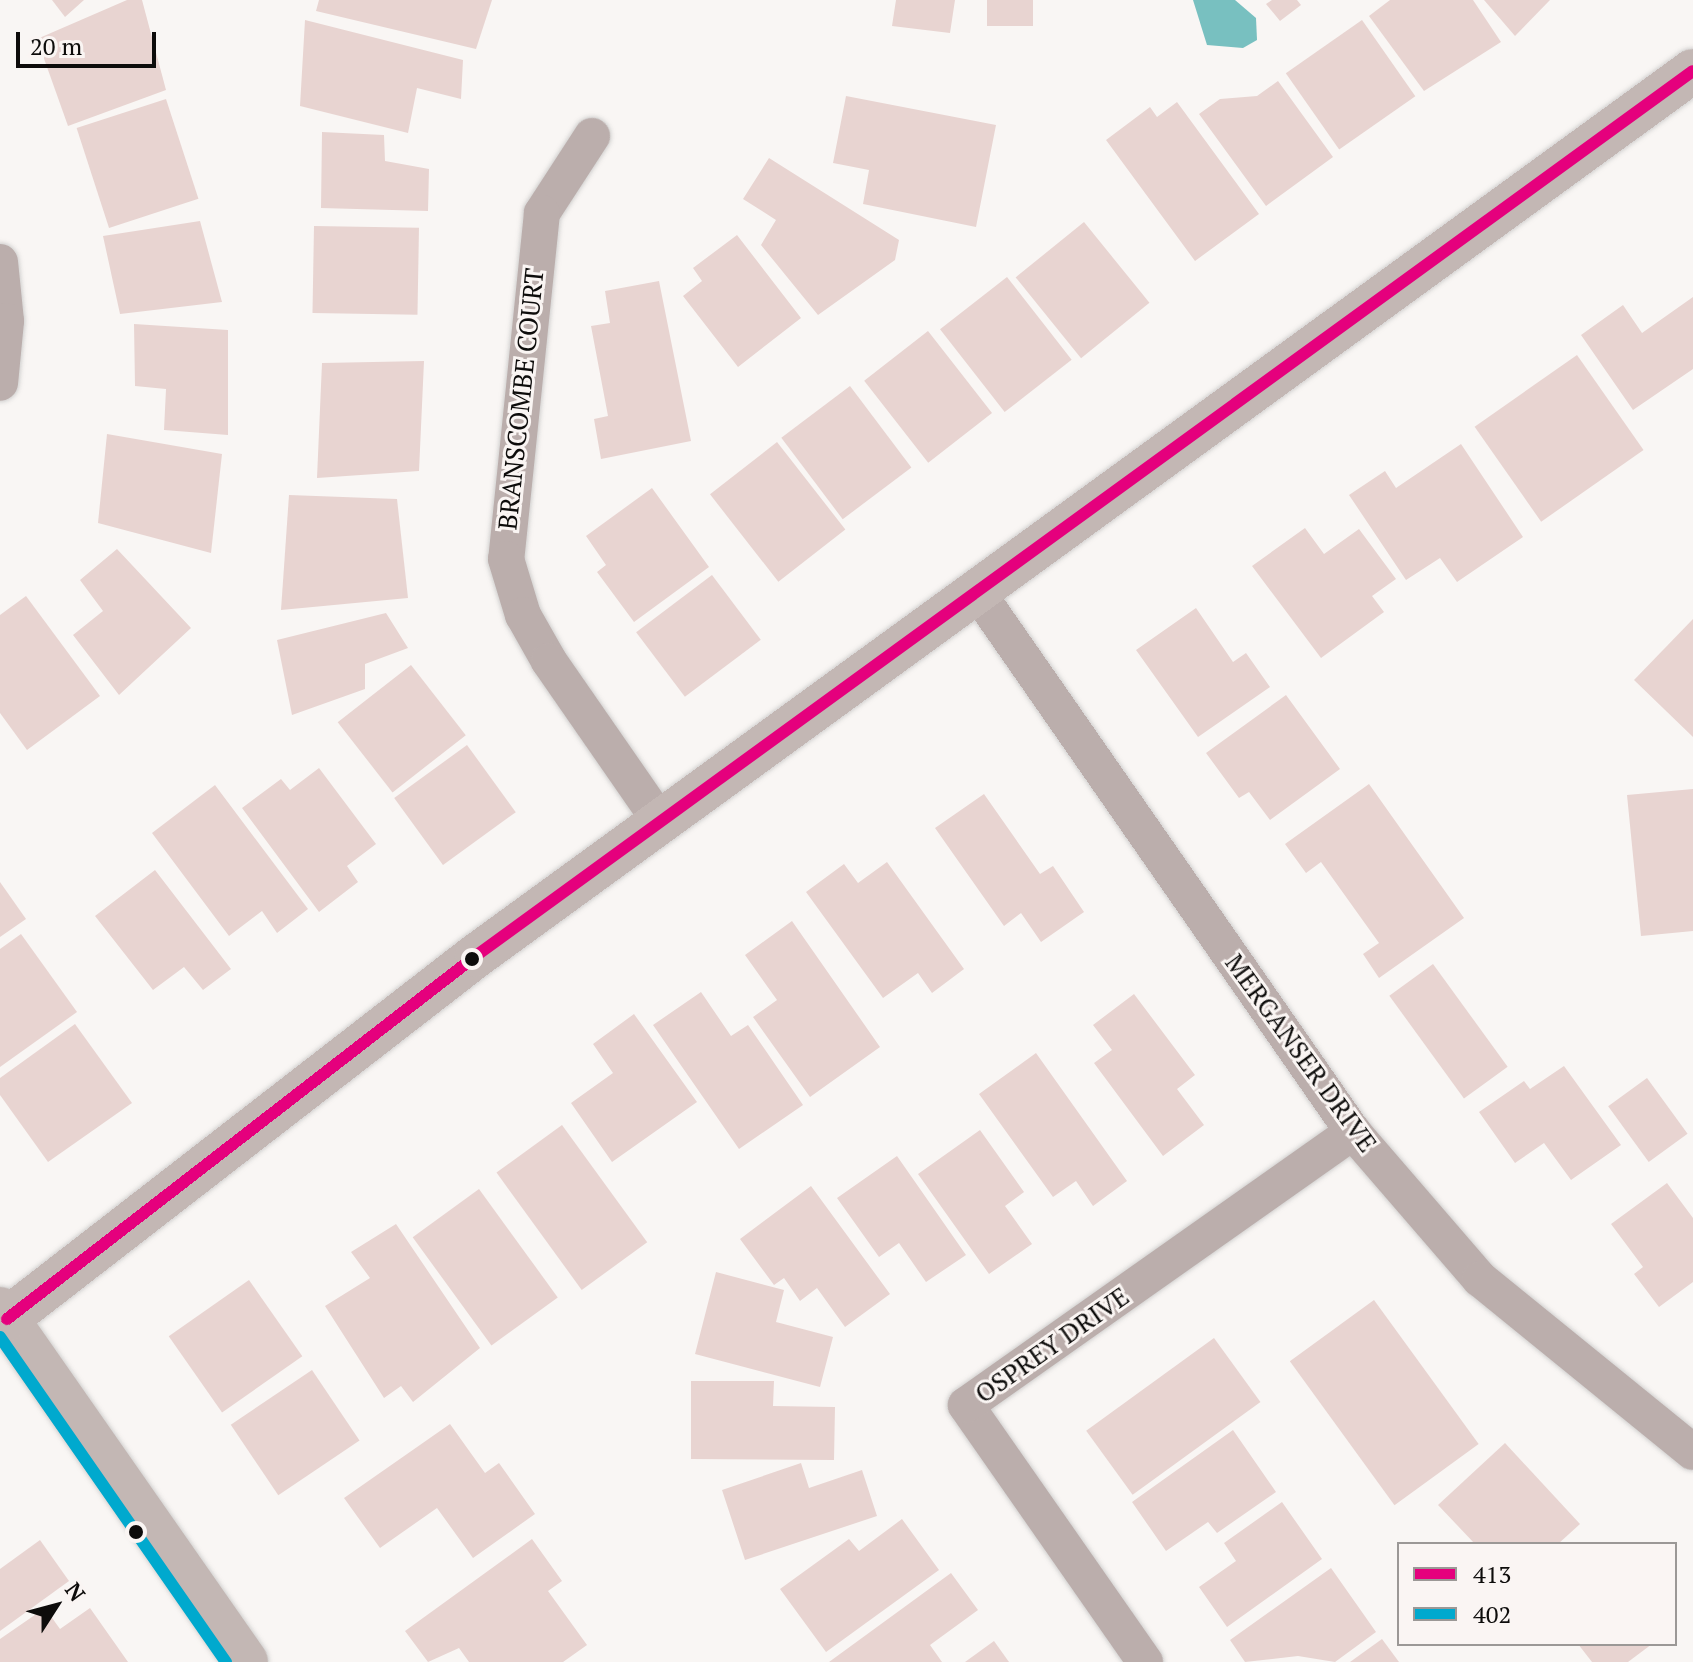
<!DOCTYPE html>
<style>
body{margin:0}
#map{position:relative;width:1693px;height:1662px;overflow:hidden;background:#f9f6f4;font-family:"PT Serif",serif}
div>[style]{position:absolute}
.water>*{inset:0;background:#78c0c0}
.building>*{inset:0;background:#e8d4d1;transform-origin:0 0}
.roads{filter:drop-shadow(0 0 2px #d2d1d0) drop-shadow(0 0 2px #d2d1d0)}
.street>*{height:36px;margin:-18px;padding:0 18px;transform-origin:18px;border-radius:18px;background:#bbaeac}
.secondary>*{height:44px;margin:-22px;padding:0 22px;transform-origin:22px;border-radius:22px;background:#c3b7b4}
.bus-1>*{height:12px;margin:-6px;padding:0 6px;transform-origin:6px;border-radius:6px;background:#e5007d}
.bus-2>*{height:12px;margin:-6px;padding:0 6px;transform-origin:6px;border-radius:6px;background:#00a9ce}
.dots>*{width:22px;height:22px;translate:-50% -50%;box-sizing:border-box;border:4px solid #faf5f3;border-radius:50%}
span{translate:-50% -50%;white-space:nowrap;text-align:center;line-height:1.15;-webkit-text-stroke:6px #faf5f3;paint-order:stroke}
.street-label{font-size:26px;color:#0d0c0b}
.legend{position:absolute;left:1397px;top:1542px;width:280px;height:104px;box-sizing:border-box;background:#faf5f3;border:2px solid #9b9896;margin:0;padding:10px 14px;list-style:none;font-size:24px;color:#0d0c0b}
.legend li{display:flex;align-items:center;gap:16px;height:40px}
.legend b{width:40px;border:2px solid #9b9896}
.north{position:absolute;left:16px;top:1566px;width:80px;height:80px;-webkit-text-stroke:6px #faf5f3;paint-order:stroke;rotate:54deg;font-size:22px;font-weight:700;line-height:32px;text-align:center;color:#0d0c0b}
.north::after{content:'';display:block;margin:auto;width:28px;height:36px;background:#0d0c0b;clip-path:polygon(50% 0,100% 100%,50% 72%,0 100%)}
.scale{position:absolute;left:16px;top:32px;width:140px;height:36px;box-sizing:border-box;border:4px solid #0d0c0b;border-top:0;padding-left:10px;font-size:24px;line-height:28px;white-space:nowrap;color:#0d0c0b;-webkit-text-stroke:6px #faf5f3;paint-order:stroke}
</style>
<div id="map">
<div class="water">
<i style="clip-path:polygon(1193px 0,1235px 0,1256px 18px,1257px 40px,1243px 48px,1207px 45px)"></i>
</div>
<div class="building">
<i style="clip-path:polygon(52px 0,84px 0,65px 17px)"></i>
<i style="clip-path:polygon(127px 0,142px 0,166px 90px,68px 126px,37px 39px)"></i>
<i style="clip-path:polygon(319px 0,492px 0,476px 49px,316px 11px)"></i>
<i style="clip-path:polygon(896px 0,955px 0,950px 33px,892px 26px)"></i>
<i style="left:987px;top:0;width:46px;height:26px"></i>
<i style="clip-path:polygon(1272px 0,1297px 0,1301px 5px,1280px 21px,1266px 4px)"></i>
<i style="clip-path:polygon(1390px 0,1473px 0,1501px 42px,1424px 91px,1369px 16px)"></i>
<i style="clip-path:polygon(1484px 0,1550px 0,1515px 36px)"></i>
<i style="clip-path:polygon(305px 20px,463px 60px,461px 99px,417px 88px,408px 133px,300px 106px)"></i>
<i style="left:1362px;top:20px;width:93px;height:93px;rotate:55deg"></i>
<i style="clip-path:polygon(1278px 81px,1333px 157px,1266px 206px,1199px 114px,1220px 99px,1257px 96px)"></i>
<i style="clip-path:polygon(846px 96px,996px 125px,976px 227px,863px 204px,869px 170px,833px 163px)"></i>
<i style="left:166px;top:99px;width:105px;height:94px;rotate:72deg"></i>
<i style="clip-path:polygon(1177px 102px,1259px 214px,1195px 261px,1106px 140px,1150px 107px,1157px 117px)"></i>
<i style="clip-path:polygon(322px 132px,384px 135px,385px 161px,429px 169px,428px 211px,321px 208px)"></i>
<i style="clip-path:polygon(769px 158px,899px 240px,895px 260px,818px 315px,761px 245px,776px 220px,743px 199px)"></i>
<i style="clip-path:polygon(200px 221px,222px 302px,120px 314px,103px 236px)"></i>
<i style="left:1084px;top:222px;width:104px;height:88px;rotate:51deg"></i>
<i style="left:314px;top:226px;width:105px;height:87px;rotate:1deg"></i>
<i style="clip-path:polygon(737px 235px,801px 318px,738px 367px,683px 296px,702px 281px,693px 268px)"></i>
<i style="left:1007px;top:277px;width:105px;height:85px;rotate:52deg"></i>
<i style="clip-path:polygon(659px 281px,691px 441px,601px 459px,594px 419px,608px 416px,591px 326px,610px 323px,605px 291px)"></i>
<i style="clip-path:polygon(1693px 297px,1693px 369px,1633px 410px,1581px 335px,1623px 305px,1642px 333px)"></i>
<i style="clip-path:polygon(134px 324px,228px 330px,228px 435px,164px 430px,166px 389px,135px 386px)"></i>
<i style="left:928px;top:331px;width:104px;height:81px;rotate:52deg"></i>
<i style="left:1577px;top:355px;width:116px;height:125px;rotate:55deg"></i>
<i style="clip-path:polygon(424px 361px,419px 471px,317px 478px,322px 363px)"></i>
<i style="left:850px;top:386px;width:102px;height:86px;rotate:53deg"></i>
<i style="clip-path:polygon(107px 434px,222px 454px,211px 553px,98px 523px)"></i>
<i style="left:777px;top:442px;width:111px;height:85px;rotate:52deg"></i>
<i style="clip-path:polygon(1461px 444px,1523px 537px,1457px 582px,1440px 558px,1406px 580px,1349px 495px,1385px 471px,1396px 488px)"></i>
<i style="clip-path:polygon(652px 488px,709px 567px,634px 622px,597px 572px,606px 565px,586px 536px)"></i>
<i style="clip-path:polygon(289px 495px,397px 499px,408px 598px,281px 610px)"></i>
<i style="clip-path:polygon(1305px 528px,1324px 554px,1359px 529px,1396px 579px,1372px 596px,1384px 612px,1321px 658px,1252px 566px)"></i>
<i style="clip-path:polygon(117px 549px,191px 628px,119px 695px,73px 635px,103px 611px,80px 580px)"></i>
<i style="left:712px;top:575px;width:81px;height:95px;rotate:53deg"></i>
<i style="clip-path:polygon(26px 596px,100px 696px,27px 750px,0 713px,0 615px)"></i>
<i style="clip-path:polygon(1196px 608px,1233px 662px,1246px 653px,1270px 687px,1198px 737px,1136px 650px)"></i>
<i style="clip-path:polygon(386px 613px,408px 648px,365px 664px,365px 689px,292px 715px,277px 640px)"></i>
<i style="clip-path:polygon(1693px 619px,1693px 737px,1634px 680px)"></i>
<i style="left:411px;top:665px;width:89px;height:93px;rotate:52deg"></i>
<i style="clip-path:polygon(1286px 695px,1340px 769px,1270px 820px,1249px 792px,1239px 798px,1206px 753px)"></i>
<i style="left:467px;top:745px;width:83px;height:90px;rotate:54deg"></i>
<i style="clip-path:polygon(319px 768px,376px 844px,347px 866px,358px 882px,319px 912px,242px 808px,281px 779px,290px 790px)"></i>
<i style="clip-path:polygon(1369px 784px,1464px 918px,1379px 978px,1363px 954px,1379px 943px,1321px 862px,1306px 873px,1285px 844px)"></i>
<i style="clip-path:polygon(215px 785px,308px 909px,277px 933px,262px 911px,229px 936px,152px 833px)"></i>
<i style="clip-path:polygon(1693px 789px,1693px 931px,1641px 936px,1627px 795px)"></i>
<i style="clip-path:polygon(984px 794px,1040px 874px,1053px 866px,1084px 912px,1041px 942px,1021px 913px,1004px 926px,935px 828px)"></i>
<i style="clip-path:polygon(887px 862px,964px 969px,932px 993px,918px 973px,883px 998px,806px 892px,844px 864px,858px 883px)"></i>
<i style="clip-path:polygon(155px 870px,231px 969px,203px 990px,184px 967px,153px 990px,95px 916px)"></i>
<i style="clip-path:polygon(0 882px,26px 919px,0 937px)"></i>
<i style="clip-path:polygon(792px 921px,880px 1047px,810px 1097px,753px 1017px,777px 1000px,745px 955px)"></i>
<i style="clip-path:polygon(21px 934px,77px 1012px,0 1067px,0 949px)"></i>
<i style="left:1433px;top:964px;width:127px;height:54px;rotate:54deg"></i>
<i style="clip-path:polygon(701px 992px,731px 1036px,748px 1025px,803px 1105px,739px 1149px,653px 1025px)"></i>
<i style="clip-path:polygon(1134px 994px,1195px 1075px,1177px 1089px,1204px 1125px,1163px 1156px,1094px 1063px,1112px 1050px,1093px 1025px)"></i>
<i style="clip-path:polygon(634px 1014px,697px 1102px,612px 1162px,571px 1103px,613px 1073px,593px 1044px)"></i>
<i style="clip-path:polygon(75px 1024px,132px 1103px,48px 1162px,0 1095px,0 1078px)"></i>
<i style="clip-path:polygon(1036px 1053px,1127px 1181px,1093px 1206px,1076px 1181px,1053px 1197px,979px 1094px)"></i>
<i style="clip-path:polygon(1564px 1066px,1621px 1145px,1571px 1180px,1544px 1143px,1515px 1163px,1479px 1112px,1524px 1081px,1530px 1089px)"></i>
<i style="left:1647px;top:1078px;width:69px;height:48px;rotate:54deg"></i>
<i style="left:562px;top:1125px;width:145px;height:81px;rotate:54deg"></i>
<i style="clip-path:polygon(980px 1130px,1024px 1192px,1005px 1206px,1032px 1244px,989px 1274px,918px 1174px)"></i>
<i style="clip-path:polygon(897px 1156px,966px 1255px,926px 1282px,899px 1243px,879px 1257px,837px 1198px)"></i>
<i style="clip-path:polygon(1667px 1183px,1693px 1218px,1693px 1282px,1659px 1307px,1634px 1274px,1643px 1267px,1611px 1224px)"></i>
<i style="clip-path:polygon(811px 1186px,890px 1294px,845px 1327px,817px 1288px,800px 1301px,784px 1278px,774px 1285px,740px 1239px)"></i>
<i style="left:479px;top:1189px;width:134px;height:82px;rotate:54deg"></i>
<i style="clip-path:polygon(396px 1224px,480px 1348px,413px 1402px,401px 1386px,384px 1398px,325px 1306px,370px 1278px,351px 1252px)"></i>
<i style="clip-path:polygon(716px 1272px,784px 1290px,776px 1322px,833px 1337px,820px 1387px,695px 1354px)"></i>
<i style="left:249px;top:1280px;width:93px;height:98px;rotate:55deg"></i>
<i style="left:1374px;top:1300px;width:178px;height:104px;rotate:54deg"></i>
<i style="left:1214px;top:1338px;width:79px;height:158px;rotate:54deg"></i>
<i style="left:312px;top:1370px;width:85px;height:98px;rotate:56deg"></i>
<i style="clip-path:polygon(691px 1381px,774px 1381px,773px 1406px,835px 1407px,834px 1460px,691px 1459px)"></i>
<i style="clip-path:polygon(450px 1424px,485px 1473px,499px 1463px,535px 1514px,473px 1558px,437px 1508px,380px 1548px,344px 1498px)"></i>
<i style="clip-path:polygon(1233px 1430px,1276px 1492px,1217px 1533px,1208px 1522px,1166px 1551px,1132px 1502px)"></i>
<i style="clip-path:polygon(1505px 1443px,1580px 1524px,1558px 1544px,1475px 1544px,1438px 1505px)"></i>
<i style="clip-path:polygon(801px 1463px,809px 1488px,862px 1470px,877px 1516px,745px 1560px,722px 1490px)"></i>
<i style="clip-path:polygon(1282px 1502px,1322px 1559px,1227px 1627px,1199px 1587px,1236px 1561px,1224px 1543px)"></i>
<i style="clip-path:polygon(902px 1519px,939px 1570px,826px 1652px,780px 1589px,849px 1539px,859px 1551px)"></i>
<i style="clip-path:polygon(532px 1539px,562px 1581px,548px 1591px,587px 1645px,563px 1662px,469px 1662px,459px 1648px,428px 1662px,405px 1631px)"></i>
<i style="clip-path:polygon(40px 1540px,69px 1581px,0 1631px,0 1569px)"></i>
<i style="clip-path:polygon(1331px 1568px,1376px 1632px,1335px 1662px,1298px 1656px,1245px 1662px,1230px 1640px)"></i>
<i style="clip-path:polygon(951px 1573px,978px 1610px,930px 1645px,942px 1662px,829px 1662px)"></i>
<i style="clip-path:polygon(45px 1608px,60px 1629px,90px 1608px,128px 1662px,0 1662px,0 1639px)"></i>
<i style="clip-path:polygon(1382px 1639px,1399px 1662px,1350px 1662px)"></i>
<i style="clip-path:polygon(994px 1641px,1009px 1662px,965px 1662px)"></i>
<i style="clip-path:polygon(1578px 1644px,1652px 1644px,1628px 1662px,1592px 1662px)"></i>
</div>
<div class="roads">
<div class="street">
<i style="left:592px;top:136px;width:92px;rotate:123deg"></i>
<i style="left:542px;top:213px;width:348px;rotate:95.9deg"></i>
<i style="left:506px;top:559px;width:59px;rotate:73.1deg"></i>
<i style="left:523px;top:615px;width:53px;rotate:60.5deg"></i>
<i style="left:549px;top:661px;width:198px;rotate:55.3deg"></i>
<i style="left:0;top:262px;width:59px;rotate:84.2deg"></i>
<i style="left:6px;top:321px;width:62px;rotate:95.5deg"></i>
<i style="left:978px;top:593px;width:657px;rotate:55.17deg"></i>
<i style="left:1353px;top:1132px;width:194px;rotate:49.2deg"></i>
<i style="left:1480px;top:1279px;width:274px;rotate:39.1deg"></i>
<i style="left:1145px;top:1662px;width:313px;rotate:-124.9deg"></i>
<i style="left:966px;top:1405px;width:474px;rotate:-35.2deg"></i>
</div>
<div class="secondary">
<i style="left:0;top:1309px;width:430px;rotate:55.1deg"></i>
<i style="left:7px;top:1319px;width:594px;rotate:-37.76deg"></i>
<i style="left:477px;top:955px;width:1503px;rotate:-36.02deg"></i>
</div>
</div>
<div class="bus-1">
<i style="left:7px;top:1319px;width:594px;rotate:-37.76deg"></i>
<i style="left:477px;top:955px;width:1503px;rotate:-36.02deg"></i>
</div>
<div class="bus-2">
<i style="left:0;top:1337px;width:396px;rotate:55.2deg"></i>
</div>
<div class="dots">
<i style="left:472px;top:959px;background:#0d0c0b"></i>
<i style="left:136px;top:1532px;background:#0d0c0b"></i>
</div>
<div class="street-label">
<span style="left:521px;top:399px;rotate:-84deg">BRANSCOMBE COURT</span>
<span style="left:1301px;top:1053px;rotate:54deg">MERGANSER DRIVE</span>
<span style="left:1052px;top:1345px;rotate:-35deg">OSPREY DRIVE</span>
</div>
<ul class="legend">
<li><b style="height:10px;background:#e5007d"></b>413</li>
<li><b style="height:10px;background:#00a9ce"></b>402</li>
</ul>
<div class="north">N</div>
<div class="scale">20 m</div>
</div>
